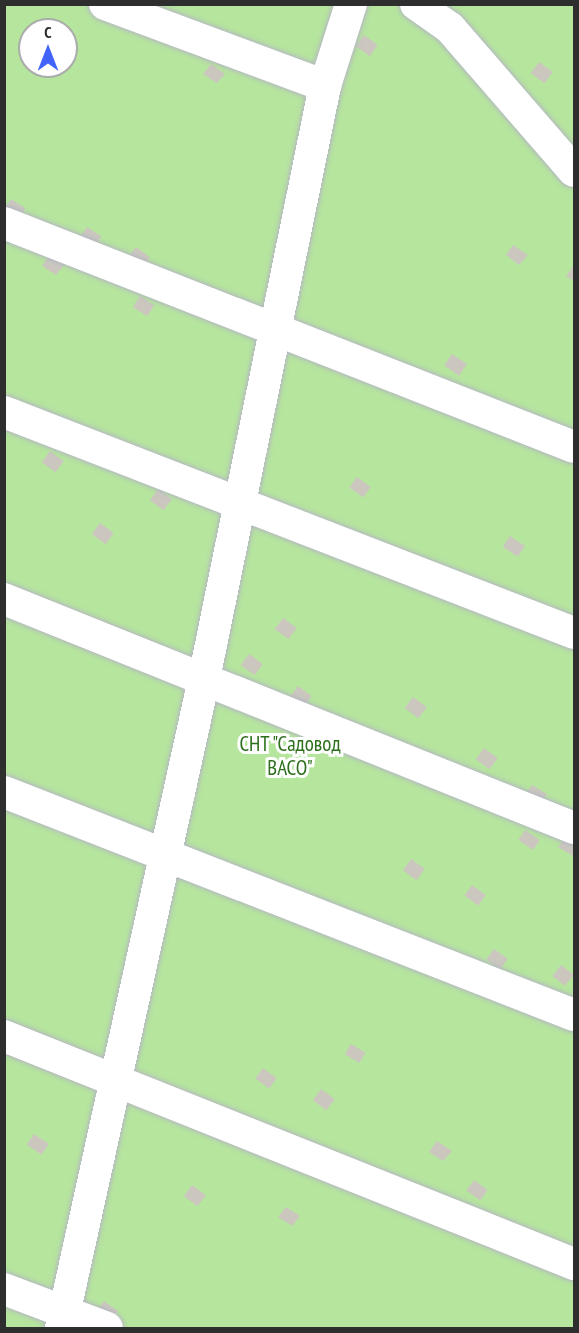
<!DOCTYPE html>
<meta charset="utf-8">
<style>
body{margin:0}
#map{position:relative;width:579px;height:1333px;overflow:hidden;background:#efe9e1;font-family:"PT Sans Narrow",sans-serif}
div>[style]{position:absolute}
.green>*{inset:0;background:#b6e59e}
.building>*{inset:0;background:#cbc7bf;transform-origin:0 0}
.roads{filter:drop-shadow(0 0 2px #b4b7c1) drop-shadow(0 0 2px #b4b7c1)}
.minor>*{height:32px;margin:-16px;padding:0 16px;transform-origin:16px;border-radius:16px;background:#fff}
span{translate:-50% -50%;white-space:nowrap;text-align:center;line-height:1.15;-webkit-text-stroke:6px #fff;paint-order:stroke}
.park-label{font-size:21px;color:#2c6e1b}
.frame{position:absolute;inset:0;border:6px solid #2e2e2e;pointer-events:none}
.north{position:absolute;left:18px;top:18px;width:60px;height:60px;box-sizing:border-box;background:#fff;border:2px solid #ababab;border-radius:50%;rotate:0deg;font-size:16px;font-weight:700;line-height:24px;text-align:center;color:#2e2e2e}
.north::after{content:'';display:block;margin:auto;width:21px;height:27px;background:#4264fb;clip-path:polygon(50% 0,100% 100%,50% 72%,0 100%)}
</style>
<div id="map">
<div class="green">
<i style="clip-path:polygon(evenodd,5px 5px,403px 5px,445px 32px,574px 183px,574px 1328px,5px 1328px,5px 5px,30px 30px,66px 30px,66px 66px,30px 66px,30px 30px)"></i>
<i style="clip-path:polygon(437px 5px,574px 5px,574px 156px)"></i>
</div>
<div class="building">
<i style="left:364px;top:35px;width:17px;height:14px;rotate:36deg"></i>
<i style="left:539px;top:62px;width:17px;height:14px;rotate:36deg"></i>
<i style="clip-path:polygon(211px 64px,225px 74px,217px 83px,203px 74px)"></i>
<i style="left:11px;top:199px;width:17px;height:13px;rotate:33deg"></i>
<i style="left:87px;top:227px;width:17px;height:13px;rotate:33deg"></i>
<i style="clip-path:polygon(513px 245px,528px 255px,519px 265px,506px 255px)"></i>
<i style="left:136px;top:247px;width:17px;height:14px;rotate:36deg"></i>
<i style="clip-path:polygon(49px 256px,64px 265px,56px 275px,42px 266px)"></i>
<i style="clip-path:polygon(574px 265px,574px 281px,566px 276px)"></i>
<i style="left:140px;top:296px;width:17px;height:13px;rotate:33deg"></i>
<i style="left:452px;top:354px;width:18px;height:14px;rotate:34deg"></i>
<i style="left:50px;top:451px;width:17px;height:14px;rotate:36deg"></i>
<i style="left:357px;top:477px;width:17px;height:13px;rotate:36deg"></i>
<i style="left:158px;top:489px;width:17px;height:14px;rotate:36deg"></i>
<i style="left:100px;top:523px;width:17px;height:14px;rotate:36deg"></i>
<i style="left:510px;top:536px;width:18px;height:13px;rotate:34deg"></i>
<i style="left:283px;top:618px;width:17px;height:14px;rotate:36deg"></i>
<i style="left:249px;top:654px;width:17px;height:14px;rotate:36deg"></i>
<i style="left:298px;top:686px;width:17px;height:14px;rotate:36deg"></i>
<i style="left:413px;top:697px;width:17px;height:14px;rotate:36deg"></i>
<i style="left:484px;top:748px;width:17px;height:14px;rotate:36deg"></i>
<i style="clip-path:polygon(532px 785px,547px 794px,539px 804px,525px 795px)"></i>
<i style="left:525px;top:830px;width:18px;height:12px;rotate:34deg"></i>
<i style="clip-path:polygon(566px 837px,574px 842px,573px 856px,558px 847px)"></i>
<i style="left:411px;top:859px;width:17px;height:14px;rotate:36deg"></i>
<i style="left:472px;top:885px;width:17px;height:13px;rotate:36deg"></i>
<i style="left:494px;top:949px;width:17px;height:13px;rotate:36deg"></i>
<i style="left:561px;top:965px;width:16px;height:14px;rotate:38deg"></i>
<i style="left:351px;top:1044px;width:17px;height:12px;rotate:31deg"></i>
<i style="left:263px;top:1068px;width:17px;height:13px;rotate:36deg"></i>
<i style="left:321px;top:1089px;width:17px;height:14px;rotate:36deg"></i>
<i style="left:34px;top:1134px;width:18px;height:13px;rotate:34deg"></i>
<i style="clip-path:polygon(437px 1141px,452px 1151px,443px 1161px,429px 1152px)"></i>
<i style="left:474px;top:1180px;width:17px;height:13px;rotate:36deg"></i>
<i style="left:192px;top:1185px;width:17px;height:14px;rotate:36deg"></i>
<i style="clip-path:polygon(286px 1207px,300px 1216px,292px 1226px,278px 1217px)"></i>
<i style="left:104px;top:1301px;width:17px;height:13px;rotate:36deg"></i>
</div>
<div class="roads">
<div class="minor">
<i style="left:105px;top:4px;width:235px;rotate:20.4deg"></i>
<i style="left:416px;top:4px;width:42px;rotate:35.2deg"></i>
<i style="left:450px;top:28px;width:189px;rotate:49.1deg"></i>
<i style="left:4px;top:223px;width:612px;rotate:21.45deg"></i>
<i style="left:4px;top:412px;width:611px;rotate:21.19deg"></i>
<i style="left:4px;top:599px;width:614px;rotate:21.89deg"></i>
<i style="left:4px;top:792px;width:612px;rotate:21.37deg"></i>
<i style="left:4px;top:1036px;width:614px;rotate:21.8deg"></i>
<i style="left:4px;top:1289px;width:110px;rotate:20.7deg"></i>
<i style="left:61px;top:1328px;width:665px;rotate:-77.57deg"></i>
<i style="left:204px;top:679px;width:605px;rotate:-78.47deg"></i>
<i style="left:325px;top:86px;width:86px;rotate:-72.4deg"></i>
</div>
</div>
<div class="park-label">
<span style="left:290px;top:756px">СНТ "Садовод<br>ВАСО"</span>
</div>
<div class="frame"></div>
<div class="north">С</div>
</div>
